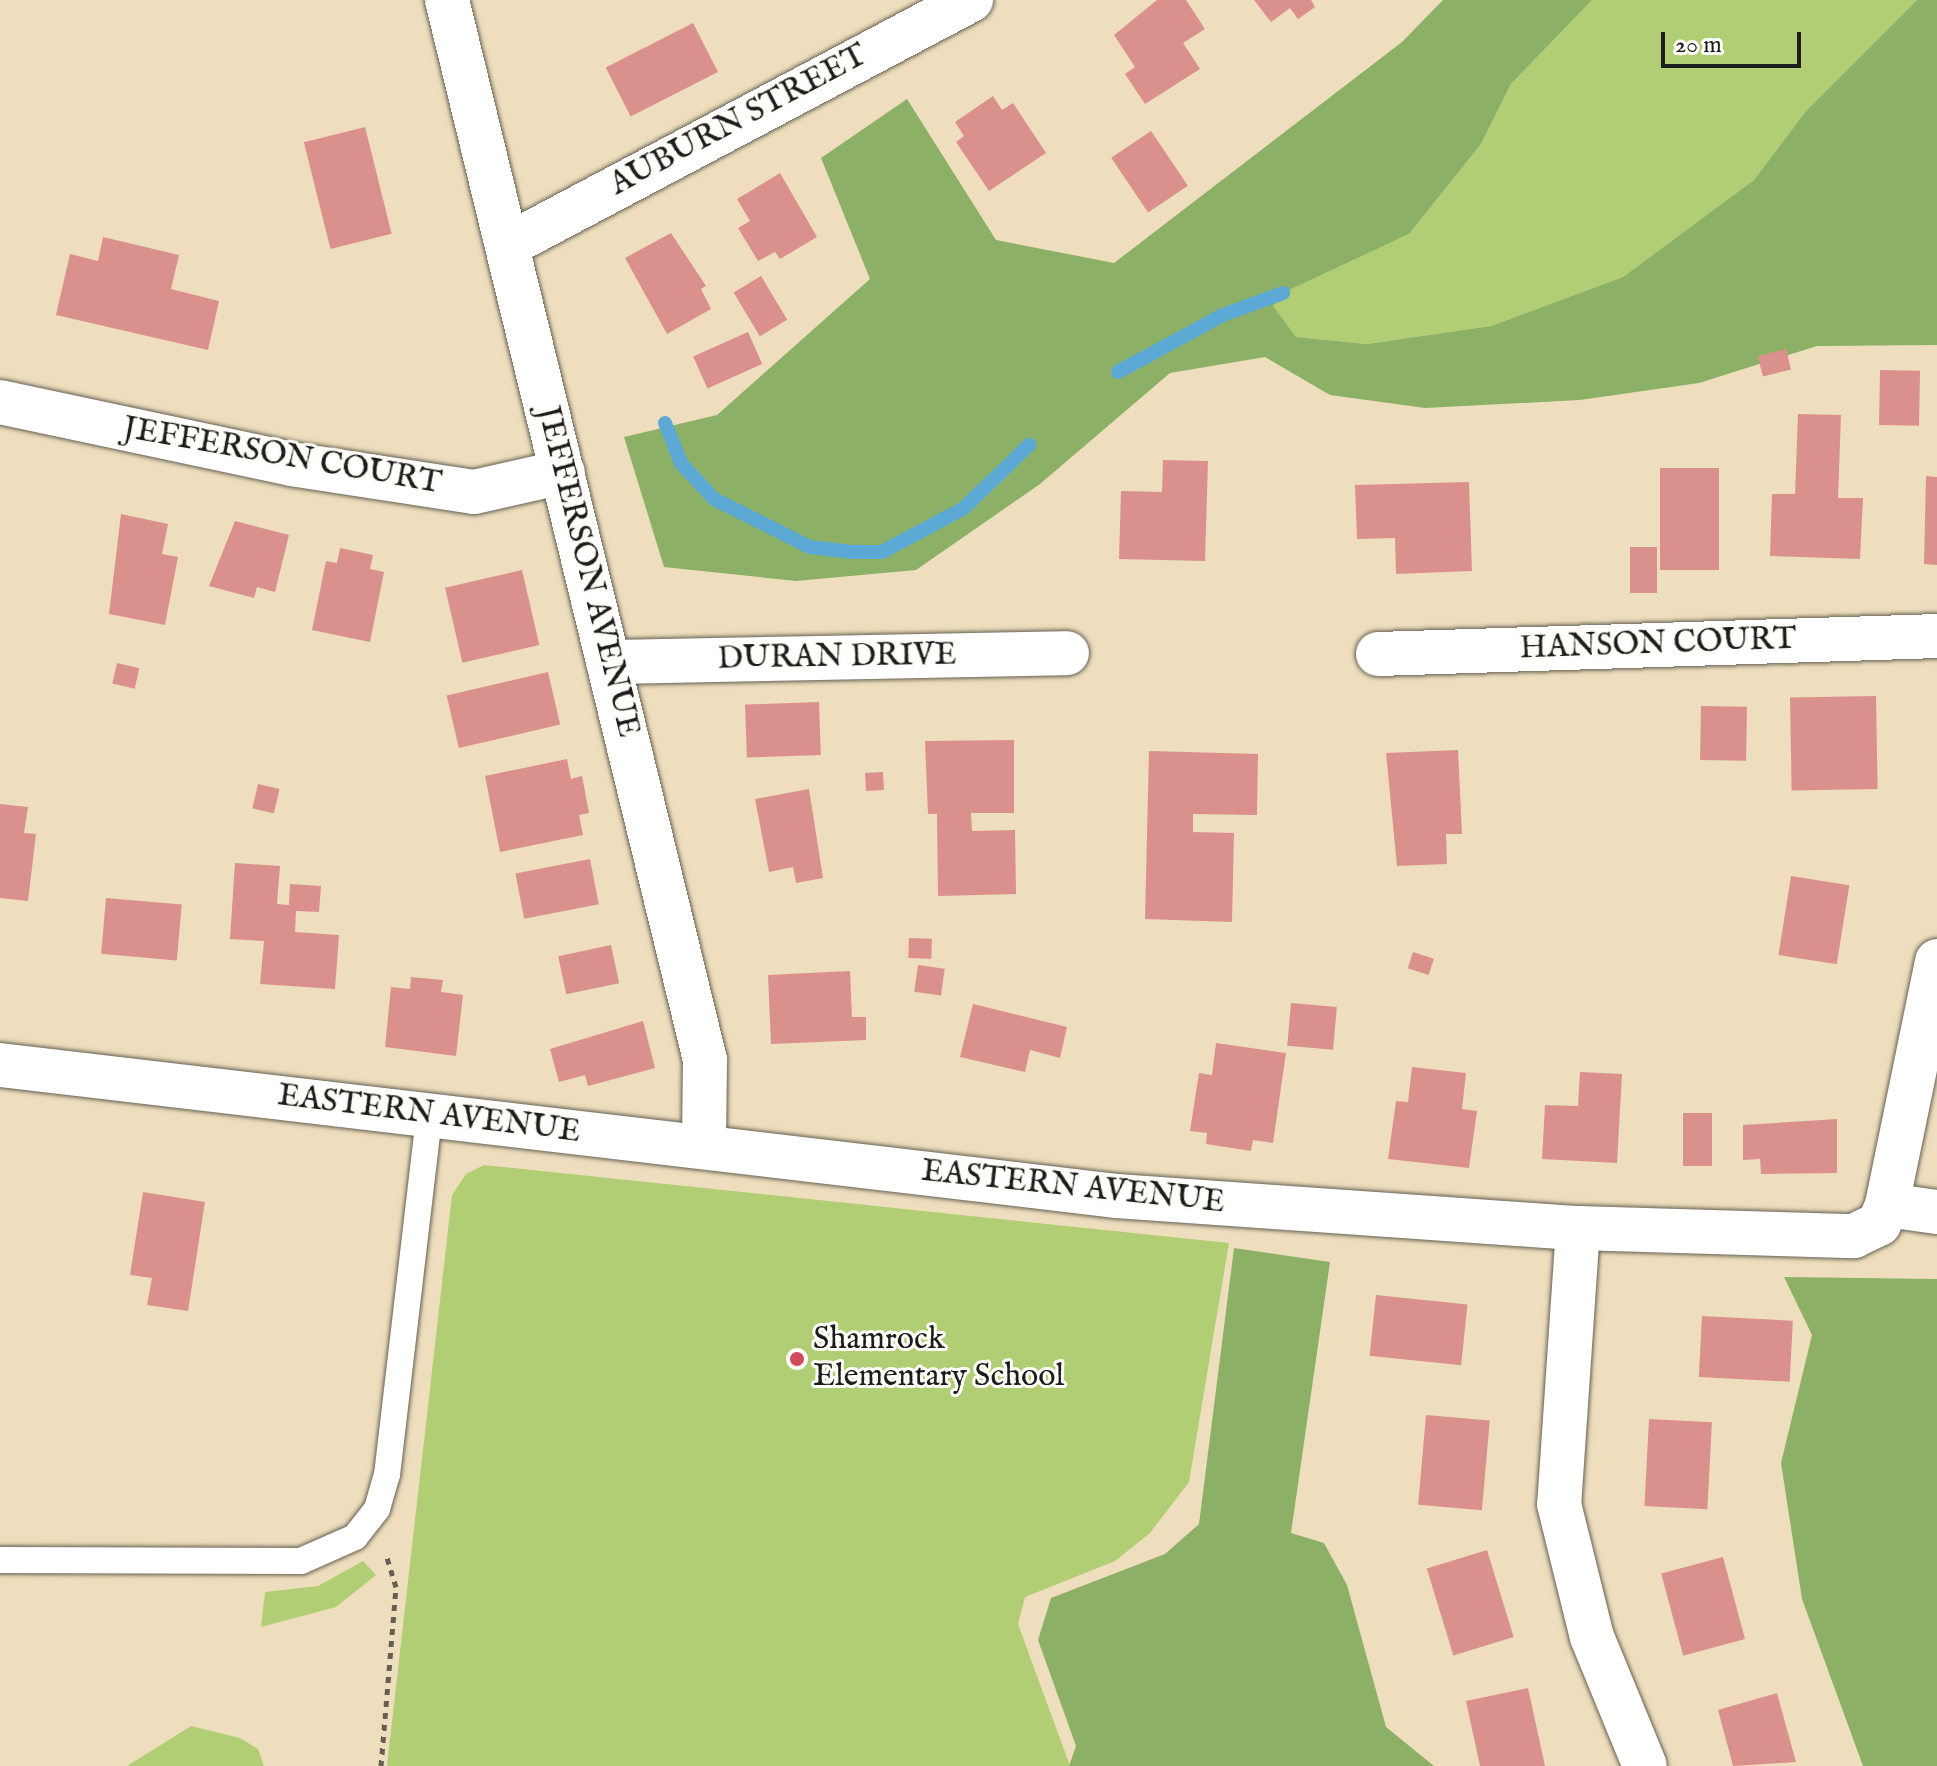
<!DOCTYPE html>
<style>
body{margin:0}
#map{position:relative;width:1937px;height:1766px;overflow:hidden;background:#eedebd;font-family:"IM FELL English",serif}
div>[style]{position:absolute}
.green>*{inset:0;background:#b1ce74}
.forest>*{inset:0;background:#8cb166}
.stream>*{height:14px;margin:-7px;padding:0 7px;transform-origin:7px;border-radius:7px;background:#5ca9d5}
.building>*{inset:0;background:#da918e;transform-origin:0 0}
.path>*{height:5px;margin-top:-2.5px;transform-origin:0;background:repeating-linear-gradient(90deg,#666054 0 6px,transparent 0 12px)}
.roads{filter:drop-shadow(0 0 2px #666054) drop-shadow(0 0 2px #666054)}
.service>*{height:26px;margin:-13px;padding:0 13px;transform-origin:13px;border-radius:13px;background:#fff}
.minor>*{height:44px;margin:-22px;padding:0 22px;transform-origin:22px;border-radius:22px;background:#fff}
.dots>*{width:22px;height:22px;translate:-50% -50%;box-sizing:border-box;border:4px solid #fdfcf7;border-radius:50%}
span{translate:-50% -50%;white-space:nowrap;text-align:center;line-height:1.15;-webkit-text-stroke:6px #fdfcf7;paint-order:stroke}
.street-label{font-size:32px;color:#1c1c1c}
.poi-label{font-size:32px;color:#1c1c1c}
.left{translate:0 -50%;text-align:left}
.scale{position:absolute;left:1661px;top:32px;width:140px;height:36px;box-sizing:border-box;border:4px solid #1c1c1c;border-top:0;padding-left:10px;font-size:24px;line-height:28px;white-space:nowrap;color:#1c1c1c;-webkit-text-stroke:6px #fdfcf7;paint-order:stroke}
</style>
<div id="map">
<div class="green">
<i style="clip-path:polygon(1592px 0,1917px 0,1806px 111px,1754px 180px,1623px 277px,1491px 326px,1367px 344px,1296px 337px,1272px 306px,1283px 293px,1409px 234px,1481px 144px,1511px 84px)"></i>
<i style="clip-path:polygon(484px 1165px,1229px 1243px,1189px 1482px,1150px 1533px,1115px 1561px,1025px 1597px,1018px 1624px,1070px 1766px,387px 1766px,452px 1195px,466px 1174px)"></i>
<i style="clip-path:polygon(363px 1561px,376px 1575px,336px 1607px,261px 1627px,265px 1592px,318px 1586px)"></i>
<i style="clip-path:polygon(191px 1726px,240px 1738px,258px 1749px,264px 1766px,127px 1766px)"></i>
</div>
<div class="forest">
<i style="clip-path:polygon(1443px 0,1592px 0,1511px 84px,1481px 144px,1409px 234px,1283px 293px,1273px 306px,1296px 337px,1367px 344px,1491px 326px,1623px 277px,1754px 180px,1806px 111px,1917px 0,1937px 0,1937px 345px,1817px 346px,1699px 383px,1580px 400px,1425px 408px,1330px 395px,1265px 357px,1170px 373px,1040px 484px,916px 570px,796px 581px,664px 567px,624px 437px,717px 415px,870px 279px,821px 158px,907px 99px,996px 240px,1114px 263px,1402px 42px)"></i>
<i style="clip-path:polygon(1234px 1248px,1330px 1262px,1291px 1533px,1324px 1543px,1347px 1585px,1386px 1727px,1434px 1766px,1069px 1766px,1076px 1746px,1038px 1640px,1051px 1598px,1165px 1554px,1199px 1524px)"></i>
<i style="clip-path:polygon(1784px 1277px,1937px 1279px,1937px 1766px,1863px 1766px,1802px 1599px,1781px 1463px,1812px 1335px)"></i>
</div>
<div class="stream">
<i style="left:1118px;top:372px;width:119px;rotate:-28.5deg"></i>
<i style="left:1223px;top:315px;width:64px;rotate:-20.1deg"></i>
<i style="left:665px;top:423px;width:43px;rotate:68.2deg"></i>
<i style="left:681px;top:463px;width:49px;rotate:47.5deg"></i>
<i style="left:714px;top:499px;width:107px;rotate:26.6deg"></i>
<i style="left:810px;top:547px;width:43px;rotate:6.6deg"></i>
<i style="left:853px;top:552px;width:29px"></i>
<i style="left:882px;top:552px;width:93px;rotate:-28.2deg"></i>
<i style="left:964px;top:508px;width:91px;rotate:-44.1deg"></i>
</div>
<div class="building">
<i style="clip-path:polygon(1157px 0,1186px 0,1205px 29px,1183px 43px,1200px 69px,1145px 104px,1125px 74px,1135px 67px,1114px 35px)"></i>
<i style="clip-path:polygon(1254px 0,1311px 0,1315px 7px,1298px 19px,1290px 8px,1271px 22px)"></i>
<i style="left:693px;top:23px;width:55px;height:98px;rotate:63deg"></i>
<i style="clip-path:polygon(993px 96px,1002px 110px,1013px 103px,1046px 153px,989px 191px,956px 142px,964px 136px,955px 122px)"></i>
<i style="left:365px;top:127px;width:110px;height:63px;rotate:76deg"></i>
<i style="left:1151px;top:131px;width:66px;height:48px;rotate:56deg"></i>
<i style="clip-path:polygon(780px 173px,817px 237px,780px 259px,775px 252px,758px 261px,738px 228px,750px 221px,737px 199px)"></i>
<i style="clip-path:polygon(671px 233px,706px 286px,701px 289px,711px 309px,667px 334px,625px 258px)"></i>
<i style="clip-path:polygon(103px 237px,179px 255px,171px 289px,219px 301px,208px 350px,56px 315px,70px 254px,98px 261px)"></i>
<i style="left:761px;top:276px;width:51px;height:32px;rotate:59deg"></i>
<i style="left:748px;top:332px;width:35px;height:60px;rotate:66deg"></i>
<i style="left:1786px;top:349px;width:21px;height:29px;rotate:76deg"></i>
<i style="left:1880px;top:370px;width:40px;height:55px;rotate:1deg"></i>
<i style="clip-path:polygon(1798px 414px,1841px 415px,1838px 498px,1863px 498px,1860px 559px,1770px 556px,1772px 494px,1795px 494px)"></i>
<i style="clip-path:polygon(1163px 460px,1208px 461px,1205px 561px,1119px 559px,1121px 491px,1162px 492px)"></i>
<i style="left:1660px;top:468px;width:59px;height:102px"></i>
<i style="clip-path:polygon(1926px 476px,1937px 477px,1937px 565px,1924px 564px)"></i>
<i style="clip-path:polygon(1469px 482px,1472px 571px,1396px 574px,1395px 538px,1357px 539px,1355px 485px)"></i>
<i style="clip-path:polygon(121px 514px,168px 524px,162px 554px,178px 557px,165px 625px,109px 614px)"></i>
<i style="clip-path:polygon(235px 521px,289px 535px,275px 592px,257px 587px,254px 598px,209px 586px)"></i>
<i style="left:1630px;top:547px;width:27px;height:46px"></i>
<i style="clip-path:polygon(340px 548px,373px 555px,370px 569px,384px 572px,370px 642px,312px 630px,326px 561px,337px 563px)"></i>
<i style="left:522px;top:570px;width:77px;height:79px;rotate:77deg"></i>
<i style="left:117px;top:663px;width:23px;height:21px;rotate:13deg"></i>
<i style="left:548px;top:672px;width:54px;height:104px;rotate:77deg"></i>
<i style="left:1876px;top:696px;width:93px;height:86px;rotate:89deg"></i>
<i style="left:819px;top:702px;width:53px;height:74px;rotate:88deg"></i>
<i style="left:1701px;top:706px;width:46px;height:54px;rotate:1deg"></i>
<i style="clip-path:polygon(1014px 740px,1014px 813px,971px 813px,972px 831px,1015px 830px,1016px 894px,938px 896px,937px 814px,928px 814px,925px 741px)"></i>
<i style="clip-path:polygon(1458px 750px,1462px 834px,1446px 834px,1447px 864px,1397px 866px,1386px 753px)"></i>
<i style="clip-path:polygon(1149px 751px,1258px 754px,1257px 815px,1193px 814px,1193px 832px,1234px 833px,1232px 922px,1145px 919px)"></i>
<i style="clip-path:polygon(567px 759px,571px 779px,582px 776px,589px 813px,579px 815px,583px 835px,500px 852px,485px 776px)"></i>
<i style="left:883px;top:772px;width:18px;height:18px;rotate:87deg"></i>
<i style="left:258px;top:784px;width:22px;height:25px;rotate:13deg"></i>
<i style="clip-path:polygon(809px 789px,823px 878px,796px 883px,793px 867px,769px 872px,755px 799px)"></i>
<i style="clip-path:polygon(0 804px,28px 807px,24px 833px,36px 834px,28px 901px,0 898px)"></i>
<i style="left:590px;top:859px;width:46px;height:76px;rotate:79deg"></i>
<i style="clip-path:polygon(235px 863px,280px 866px,277px 904px,289px 905px,290px 884px,321px 886px,319px 912px,296px 911px,295px 932px,339px 935px,335px 989px,260px 984px,264px 941px,230px 939px)"></i>
<i style="left:1791px;top:876px;width:59px;height:80px;rotate:9deg"></i>
<i style="left:106px;top:898px;width:76px;height:56px;rotate:5deg"></i>
<i style="left:909px;top:938px;width:23px;height:20px;rotate:2deg"></i>
<i style="left:611px;top:945px;width:39px;height:54px;rotate:78deg"></i>
<i style="left:1413px;top:952px;width:22px;height:17px;rotate:18deg"></i>
<i style="left:918px;top:965px;width:27px;height:27px;rotate:8deg"></i>
<i style="clip-path:polygon(850px 971px,852px 1017px,866px 1017px,866px 1040px,771px 1044px,768px 975px)"></i>
<i style="clip-path:polygon(411px 977px,443px 980px,441px 992px,463px 995px,456px 1056px,385px 1047px,391px 987px,410px 989px)"></i>
<i style="left:1291px;top:1003px;width:46px;height:43px;rotate:5deg"></i>
<i style="clip-path:polygon(973px 1004px,1067px 1027px,1060px 1058px,1030px 1050px,1025px 1072px,960px 1057px)"></i>
<i style="clip-path:polygon(643px 1021px,655px 1068px,588px 1086px,585px 1075px,559px 1082px,550px 1049px)"></i>
<i style="clip-path:polygon(1216px 1043px,1286px 1053px,1273px 1143px,1253px 1140px,1251px 1151px,1206px 1144px,1207px 1133px,1190px 1131px,1199px 1073px,1212px 1075px)"></i>
<i style="clip-path:polygon(1412px 1067px,1466px 1073px,1462px 1109px,1477px 1111px,1469px 1168px,1388px 1159px,1396px 1101px,1408px 1102px)"></i>
<i style="clip-path:polygon(1580px 1072px,1622px 1074px,1617px 1163px,1542px 1159px,1545px 1105px,1578px 1106px)"></i>
<i style="left:1683px;top:1113px;width:29px;height:53px"></i>
<i style="clip-path:polygon(1837px 1119px,1837px 1173px,1761px 1174px,1760px 1159px,1743px 1160px,1743px 1125px)"></i>
<i style="clip-path:polygon(143px 1192px,205px 1202px,188px 1311px,147px 1305px,152px 1278px,130px 1275px)"></i>
<i style="left:1376px;top:1295px;width:92px;height:61px;rotate:6deg"></i>
<i style="left:1702px;top:1316px;width:91px;height:61px;rotate:3deg"></i>
<i style="left:1426px;top:1415px;width:64px;height:90px;rotate:5deg"></i>
<i style="left:1649px;top:1419px;width:63px;height:87px;rotate:3deg"></i>
<i style="left:1487px;top:1550px;width:91px;height:63px;rotate:73deg"></i>
<i style="left:1723px;top:1557px;width:85px;height:64px;rotate:75deg"></i>
<i style="clip-path:polygon(1528px 1688px,1545px 1766px,1480px 1766px,1466px 1701px)"></i>
<i style="clip-path:polygon(1777px 1693px,1796px 1762px,1733px 1766px,1718px 1710px)"></i>
</div>
<div class="path">
<i style="left:381px;top:1766px;width:180px;rotate:-85.2deg"></i>
<i style="left:396px;top:1587px;width:34px;rotate:-107deg"></i>
</div>
<div class="roads">
<div class="service">
<i style="left:0;top:1560px;width:301px;rotate:0.2deg"></i>
<i style="left:301px;top:1561px;width:59px;rotate:-24deg"></i>
<i style="left:355px;top:1537px;width:36px;rotate:-52deg"></i>
<i style="left:377px;top:1509px;width:35px;rotate:-74deg"></i>
<i style="left:387px;top:1475px;width:362px;rotate:-83.3deg"></i>
</div>
<div class="minor">
<i style="left:447px;top:0;width:1091px;rotate:76.32deg"></i>
<i style="left:705px;top:1060px;width:87px;rotate:90.7deg"></i>
<i style="left:508px;top:245px;width:524px;rotate:-27.89deg"></i>
<i style="left:0;top:402px;width:298px;rotate:12deg"></i>
<i style="left:291px;top:464px;width:185px;rotate:8.7deg"></i>
<i style="left:474px;top:492px;width:91px;rotate:-12.7deg"></i>
<i style="left:1378px;top:654px;width:559px;rotate:-1.84deg"></i>
<i style="left:608px;top:662px;width:459px;rotate:-1.1deg"></i>
<i style="left:0;top:1065px;width:1125px;rotate:6.69deg"></i>
<i style="left:1117px;top:1196px;width:462px;rotate:4deg"></i>
<i style="left:1578px;top:1228px;width:276px;rotate:1.7deg"></i>
<i style="left:1854px;top:1236px;width:28px;rotate:-26deg"></i>
<i style="left:1879px;top:1224px;width:21px;rotate:-67deg"></i>
<i style="left:1887px;top:1205px;width:249px;rotate:-78.4deg"></i>
<i style="left:1887px;top:1205px;width:50px;rotate:8deg"></i>
<i style="left:1578px;top:1228px;width:277px;rotate:93.9deg"></i>
<i style="left:1559px;top:1504px;width:137px;rotate:76.1deg"></i>
<i style="left:1592px;top:1637px;width:139px;rotate:67.7deg"></i>
</div>
</div>
<div class="dots">
<i style="left:797px;top:1359px;background:#d1495b"></i>
</div>
<div class="street-label">
<span style="left:739px;top:121px;rotate:-28deg">AUBURN STREET</span>
<span style="left:282px;top:457px;rotate:10deg">JEFFERSON COURT</span>
<span style="left:587px;top:572px;rotate:76deg">JEFFERSON AVENUE</span>
<span style="left:1658px;top:645px;rotate:-2deg">HANSON COURT</span>
<span style="left:837px;top:658px;rotate:-1deg">DURAN DRIVE</span>
<span style="left:429px;top:1115px;rotate:7deg">EASTERN AVENUE</span>
<span style="left:1073px;top:1188px;rotate:6deg">EASTERN AVENUE</span>
</div>
<div class="poi-label">
<span class="left" style="left:813px;top:1359px">Shamrock<br>Elementary School</span>
</div>
<div class="scale">20 m</div>
</div>
